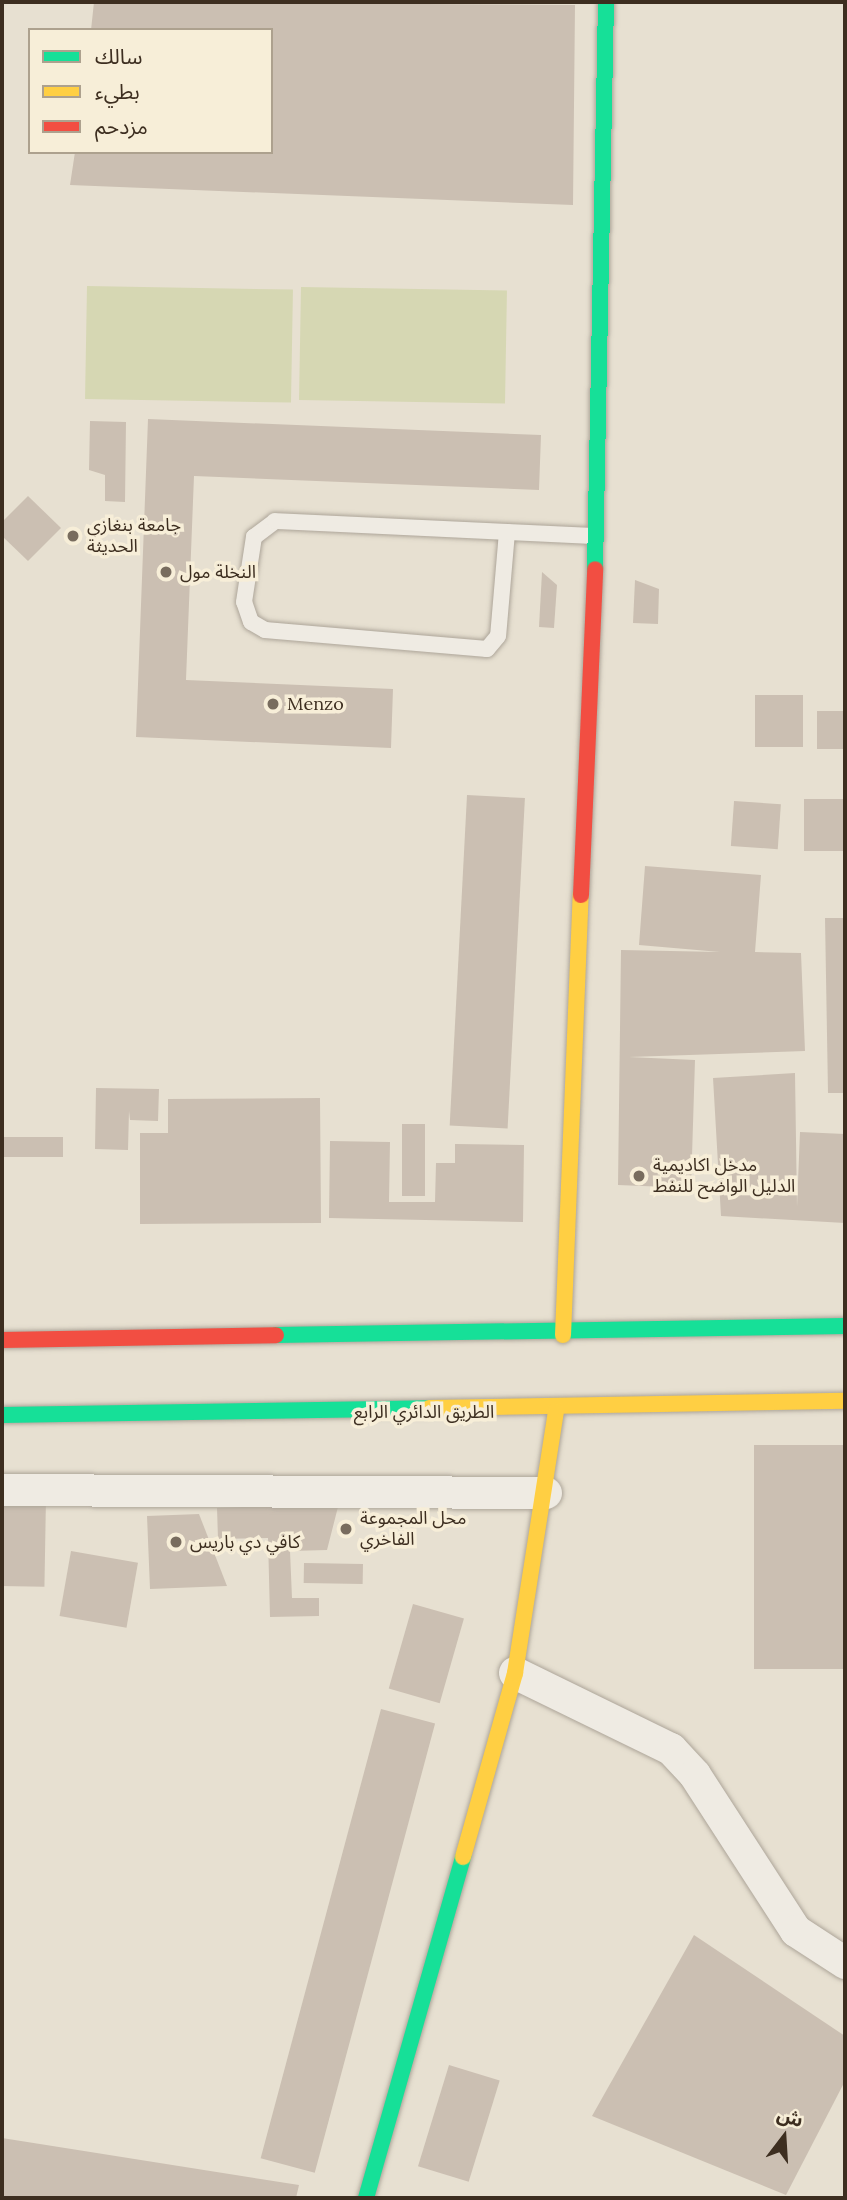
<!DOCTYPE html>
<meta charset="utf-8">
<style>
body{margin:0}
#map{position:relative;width:847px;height:2200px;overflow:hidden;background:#e7e0d1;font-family:Lora,"Noto Sans Arabic",serif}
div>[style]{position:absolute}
.green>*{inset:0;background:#d6d7b3;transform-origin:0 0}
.building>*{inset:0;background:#cbbfb2;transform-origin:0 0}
.roads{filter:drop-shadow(0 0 2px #ada599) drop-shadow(0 0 2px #ada599)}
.lane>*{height:16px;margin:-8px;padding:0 8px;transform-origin:8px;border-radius:8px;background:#efebe3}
.street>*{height:32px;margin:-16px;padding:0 16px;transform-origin:16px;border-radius:16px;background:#efebe3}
.fast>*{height:16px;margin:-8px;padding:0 8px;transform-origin:8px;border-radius:8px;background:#16e098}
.slow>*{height:16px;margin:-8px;padding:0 8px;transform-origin:8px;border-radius:8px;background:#ffcf43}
.jam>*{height:16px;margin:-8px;padding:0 8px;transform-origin:8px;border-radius:8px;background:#f24e42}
.dots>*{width:19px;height:19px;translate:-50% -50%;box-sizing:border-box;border:4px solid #f7eed8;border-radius:50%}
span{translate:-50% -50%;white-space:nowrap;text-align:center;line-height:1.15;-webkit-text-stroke:7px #f7eed8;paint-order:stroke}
.poi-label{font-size:18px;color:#3d2e20}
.left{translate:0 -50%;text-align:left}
.street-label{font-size:18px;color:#3d2e20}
.frame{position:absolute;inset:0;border:4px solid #3d2e20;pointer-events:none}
.legend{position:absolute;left:28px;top:28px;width:245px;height:126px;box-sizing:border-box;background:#f7eed8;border:2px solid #ada18e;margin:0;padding:9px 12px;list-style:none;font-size:21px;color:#3d2e20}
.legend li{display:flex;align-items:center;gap:14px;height:35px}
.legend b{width:35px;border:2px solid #ada18e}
.north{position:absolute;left:749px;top:2102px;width:70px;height:70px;-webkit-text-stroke:5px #f7eed8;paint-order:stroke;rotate:17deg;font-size:19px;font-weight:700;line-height:28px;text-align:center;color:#3d2e20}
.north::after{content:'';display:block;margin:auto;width:24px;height:32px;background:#3d2e20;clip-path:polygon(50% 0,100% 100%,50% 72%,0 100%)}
</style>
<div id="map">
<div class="green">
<i style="left:87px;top:286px;width:206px;height:113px;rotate:1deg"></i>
<i style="left:301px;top:287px;width:206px;height:113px;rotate:1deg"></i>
</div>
<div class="building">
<i style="clip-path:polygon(94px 2px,575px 5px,573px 205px,70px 185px,75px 152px,271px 152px,271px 30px,91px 30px)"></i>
<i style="clip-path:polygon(148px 419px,541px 435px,539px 490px,194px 476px,186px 680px,393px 689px,391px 748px,136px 737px)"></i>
<i style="clip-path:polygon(90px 421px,126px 422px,125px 502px,105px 501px,105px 475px,89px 470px)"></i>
<i style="clip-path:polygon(28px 496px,61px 528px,28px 561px,2px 536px,2px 522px)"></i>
<i style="clip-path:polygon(542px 572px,557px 585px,554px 628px,539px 627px)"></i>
<i style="clip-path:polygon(635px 580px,659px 589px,658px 624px,633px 623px)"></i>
<i style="left:755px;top:695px;width:48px;height:52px"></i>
<i style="left:817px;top:711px;width:28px;height:38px"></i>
<i style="left:467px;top:795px;width:58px;height:331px;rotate:3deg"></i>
<i style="left:845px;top:799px;width:52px;height:41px;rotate:90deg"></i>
<i style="left:734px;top:801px;width:47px;height:45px;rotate:4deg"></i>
<i style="clip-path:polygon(645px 866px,761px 875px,755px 952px,801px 953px,805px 1051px,629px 1057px,695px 1060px,691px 1188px,618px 1185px,621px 950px,720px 952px,639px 945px)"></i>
<i style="clip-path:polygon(825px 918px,845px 918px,845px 1093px,828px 1093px)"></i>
<i style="clip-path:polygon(795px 1073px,797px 1207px,800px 1132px,845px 1134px,845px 1223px,721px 1216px,713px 1078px)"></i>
<i style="clip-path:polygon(96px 1088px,159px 1089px,158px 1121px,130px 1120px,129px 1111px,128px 1150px,95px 1149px)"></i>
<i style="clip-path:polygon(320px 1098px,321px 1223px,140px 1224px,140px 1133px,168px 1133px,168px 1099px)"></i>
<i style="left:402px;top:1124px;width:23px;height:72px"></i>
<i style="left:63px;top:1137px;width:20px;height:60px;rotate:90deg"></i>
<i style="clip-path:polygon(330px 1141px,390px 1142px,389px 1202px,435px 1202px,436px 1163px,455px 1163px,455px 1144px,524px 1145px,523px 1222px,329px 1218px)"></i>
<i style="left:845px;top:1445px;width:224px;height:91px;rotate:90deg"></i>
<i style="left:2px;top:1497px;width:44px;height:89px;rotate:1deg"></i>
<i style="clip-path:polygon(339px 1503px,327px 1550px,290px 1551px,292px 1598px,319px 1598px,319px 1616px,270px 1617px,268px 1538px,218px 1539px,217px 1508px)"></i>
<i style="clip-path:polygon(199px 1514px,227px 1586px,150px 1589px,147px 1516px)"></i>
<i style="left:71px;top:1551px;width:68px;height:66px;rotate:10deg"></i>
<i style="left:304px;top:1563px;width:59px;height:20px;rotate:1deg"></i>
<i style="left:413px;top:1604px;width:53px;height:88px;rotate:16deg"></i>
<i style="left:381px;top:1709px;width:56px;height:465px;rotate:15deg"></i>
<i style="clip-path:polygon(694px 1935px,845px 2036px,845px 2081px,786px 2195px,592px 2116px)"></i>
<i style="left:449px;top:2065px;width:53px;height:106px;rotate:17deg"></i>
<i style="clip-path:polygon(2px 2138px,299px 2185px,296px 2198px,2px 2198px)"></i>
</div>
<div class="roads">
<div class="lane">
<i style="left:507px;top:532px;width:104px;rotate:94.9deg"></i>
<i style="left:498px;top:636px;width:17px;rotate:130deg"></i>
<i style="left:487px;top:649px;width:223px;rotate:-175.1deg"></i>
<i style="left:265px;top:630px;width:16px;rotate:-150deg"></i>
<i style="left:251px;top:622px;width:21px;rotate:-109deg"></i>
<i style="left:244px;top:602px;width:66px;rotate:-81.3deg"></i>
<i style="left:254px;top:537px;width:26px;rotate:-37deg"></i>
<i style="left:275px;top:521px;width:321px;rotate:2.7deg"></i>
</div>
<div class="street">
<i style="left:2px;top:1490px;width:544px;rotate:0.32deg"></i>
<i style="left:515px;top:1673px;width:174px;rotate:26deg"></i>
<i style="left:671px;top:1749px;width:35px;rotate:47deg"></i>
<i style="left:695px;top:1775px;width:186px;rotate:57.1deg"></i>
<i style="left:796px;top:1931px;width:59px;rotate:33.1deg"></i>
</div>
<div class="fast">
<i style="left:595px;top:569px;width:567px;rotate:-88.89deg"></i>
<i style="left:276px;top:1335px;width:569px;rotate:-0.91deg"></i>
<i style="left:2px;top:1415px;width:427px;rotate:-0.9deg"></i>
<i style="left:366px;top:2198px;width:355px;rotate:-74.1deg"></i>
</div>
<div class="slow">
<i style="left:563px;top:1335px;width:440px;rotate:-87.7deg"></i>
<i style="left:429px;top:1408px;width:416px;rotate:-1deg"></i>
<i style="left:463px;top:1857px;width:191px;rotate:-74.2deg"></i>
<i style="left:515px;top:1673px;width:265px;rotate:-81.1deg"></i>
</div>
<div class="jam">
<i style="left:581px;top:895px;width:326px;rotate:-87.5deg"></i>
<i style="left:2px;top:1340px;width:274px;rotate:-1deg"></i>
</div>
</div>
<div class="dots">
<i style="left:73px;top:536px;background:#786c5e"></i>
<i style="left:166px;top:572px;background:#786c5e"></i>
<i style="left:273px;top:704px;background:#786c5e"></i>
<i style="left:639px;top:1176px;background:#786c5e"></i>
<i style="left:346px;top:1529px;background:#786c5e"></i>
<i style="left:176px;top:1542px;background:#786c5e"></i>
</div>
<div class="poi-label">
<span class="left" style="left:87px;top:536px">جامعة بنغازي<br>الحديثة</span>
<span class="left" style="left:180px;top:572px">النخلة مول</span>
<span class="left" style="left:287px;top:704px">Menzo</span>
<span class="left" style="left:653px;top:1176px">مدخل اكاديمية<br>الدليل الواضح للنفط</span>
<span class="left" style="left:360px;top:1529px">محل المجموعة<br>الفاخري</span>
<span class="left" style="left:190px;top:1542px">كافي دي باريس</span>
</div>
<div class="street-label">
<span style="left:424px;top:1412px">الطريق الدائري الرابع</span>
</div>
<div class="frame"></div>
<ul class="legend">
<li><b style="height:9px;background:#16e098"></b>سالك</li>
<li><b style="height:9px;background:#ffcf43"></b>بطيء</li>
<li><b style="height:9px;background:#f24e42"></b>مزدحم</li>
</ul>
<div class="north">ش</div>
</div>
